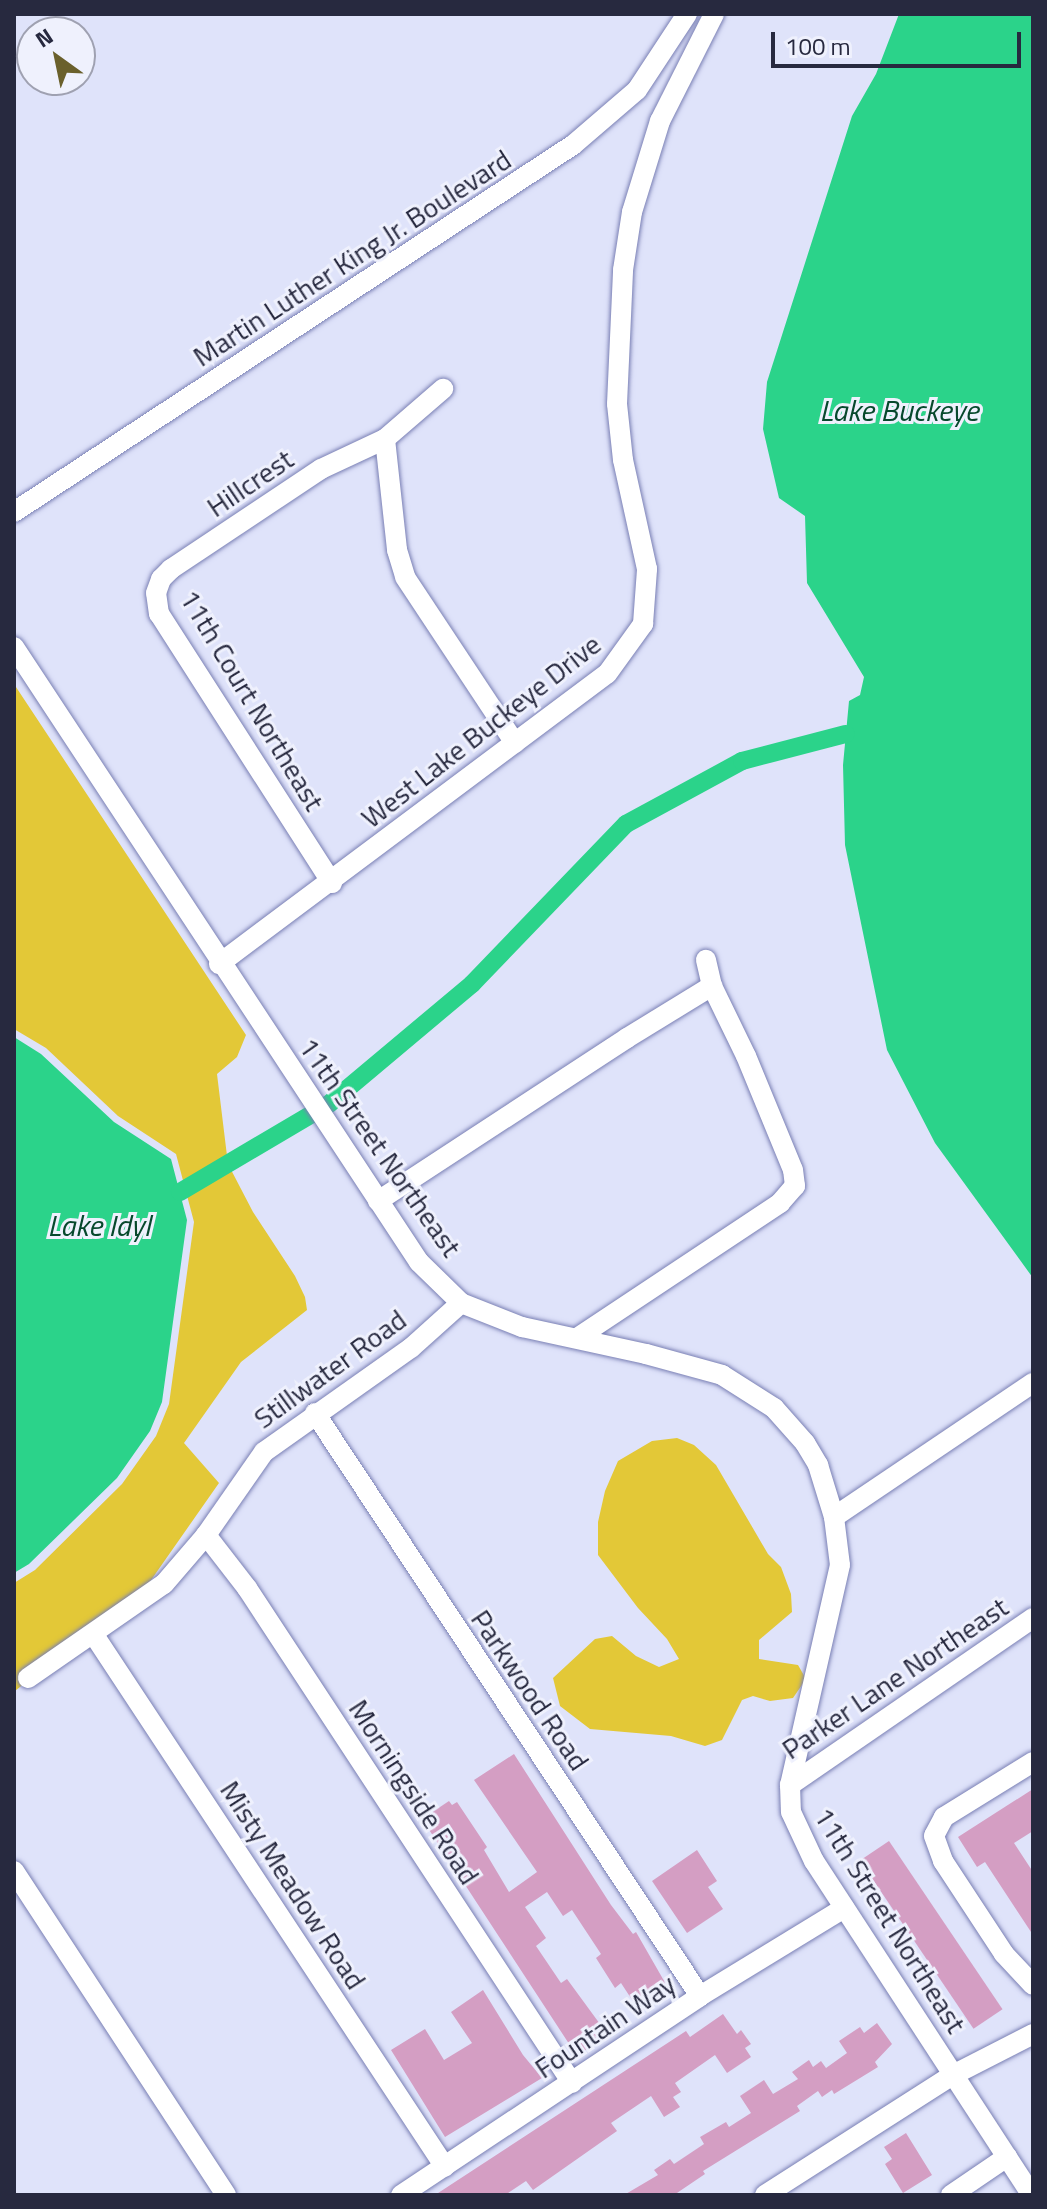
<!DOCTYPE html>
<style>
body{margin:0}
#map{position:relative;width:1047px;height:2209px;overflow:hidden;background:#dfe3fa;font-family:"Titillium Web",sans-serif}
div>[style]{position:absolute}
.green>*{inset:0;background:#e3c837}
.water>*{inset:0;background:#2bd38a}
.canal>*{height:18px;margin:-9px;padding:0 9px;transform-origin:9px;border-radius:9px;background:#2bd38a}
.building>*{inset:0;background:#d49ec3;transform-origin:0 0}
.roads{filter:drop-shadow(0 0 2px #797fb4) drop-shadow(0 0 2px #797fb4)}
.minor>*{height:20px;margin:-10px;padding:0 10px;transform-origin:10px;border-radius:10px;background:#fff}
span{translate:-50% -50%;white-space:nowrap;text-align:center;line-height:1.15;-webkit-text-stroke:6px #eff1fd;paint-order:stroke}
.street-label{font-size:28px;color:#27293f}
.water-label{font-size:30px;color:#07492d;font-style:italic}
.frame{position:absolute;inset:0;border:16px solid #27293f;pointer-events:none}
.north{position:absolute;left:16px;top:16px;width:80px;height:80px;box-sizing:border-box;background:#eff1fd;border:2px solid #9fa1b1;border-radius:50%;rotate:327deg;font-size:22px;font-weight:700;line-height:32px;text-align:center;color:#27293f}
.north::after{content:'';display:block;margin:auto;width:28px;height:36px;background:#6a602c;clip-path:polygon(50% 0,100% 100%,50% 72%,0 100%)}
.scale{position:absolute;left:771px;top:32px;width:250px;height:36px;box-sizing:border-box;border:4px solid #27293f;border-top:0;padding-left:10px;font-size:24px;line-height:28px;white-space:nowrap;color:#27293f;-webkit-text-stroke:6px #eff1fd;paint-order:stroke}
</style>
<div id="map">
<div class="green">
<i style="clip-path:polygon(14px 684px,246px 1035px,237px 1057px,217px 1074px,228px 1164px,253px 1212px,295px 1276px,305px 1297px,307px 1310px,241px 1362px,184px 1443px,219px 1483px,149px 1583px,15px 1691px,14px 1583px,35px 1570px,122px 1484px,156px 1436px,169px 1404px,194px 1222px,176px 1154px,118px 1116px,46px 1048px,14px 1029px)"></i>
<i style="clip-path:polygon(677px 1438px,694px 1445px,716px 1465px,768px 1554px,781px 1567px,791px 1594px,792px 1612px,759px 1640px,759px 1659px,798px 1665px,806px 1679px,793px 1698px,770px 1701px,753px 1696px,742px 1700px,722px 1740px,705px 1746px,671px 1736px,590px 1729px,560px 1706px,553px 1678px,595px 1639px,612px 1636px,636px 1656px,659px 1667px,679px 1659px,667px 1639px,638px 1608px,598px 1555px,598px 1522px,605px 1491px,618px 1461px,652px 1441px)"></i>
</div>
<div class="water">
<i style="clip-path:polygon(899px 14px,1033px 14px,1033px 1278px,935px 1143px,887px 1050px,845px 845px,843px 765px,849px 701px,860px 695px,864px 677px,807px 583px,805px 516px,779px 498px,763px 429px,767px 382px,852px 116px,876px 74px)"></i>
<i style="clip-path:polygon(14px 1037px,41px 1054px,114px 1122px,171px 1159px,187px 1220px,162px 1402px,150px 1431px,117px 1478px,29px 1564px,14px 1573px)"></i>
</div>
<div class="canal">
<i style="left:180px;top:1192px;width:173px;rotate:-30.6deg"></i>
<i style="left:329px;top:1104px;width:187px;rotate:-40deg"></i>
<i style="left:472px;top:984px;width:222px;rotate:-46.1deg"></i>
<i style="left:626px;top:824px;width:132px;rotate:-28.5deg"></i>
<i style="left:742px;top:761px;width:107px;rotate:-14.6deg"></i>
</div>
<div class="building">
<i style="clip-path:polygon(514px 1754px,611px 1905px,633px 1934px,636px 1932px,671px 1993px,640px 2012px,621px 1983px,615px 1988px,596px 1958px,601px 1954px,572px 1910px,563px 1916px,547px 1892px,525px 1907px,546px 1938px,536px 1946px,561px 1983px,567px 1979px,608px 2035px,577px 2056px,422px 1819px,449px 1801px,452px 1805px,457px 1802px,487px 1847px,484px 1850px,509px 1892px,537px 1872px,474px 1780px)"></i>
<i style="clip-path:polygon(1033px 1789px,1033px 1831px,1014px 1843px,1033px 1872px,1033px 1935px,985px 1862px,977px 1867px,958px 1837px)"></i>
<i style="left:889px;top:1841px;width:203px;height:35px;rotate:56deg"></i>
<i style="clip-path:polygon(697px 1850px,717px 1881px,708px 1887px,723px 1909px,687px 1933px,652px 1881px)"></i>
<i style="clip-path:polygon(483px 1990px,523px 2055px,542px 2078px,445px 2137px,391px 2050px,425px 2029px,444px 2060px,472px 2043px,451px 2012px)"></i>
<i style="clip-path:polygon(723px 2014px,737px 2034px,741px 2030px,751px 2044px,745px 2048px,751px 2057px,727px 2073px,715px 2055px,675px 2083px,681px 2092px,673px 2097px,680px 2107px,664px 2117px,651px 2096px,611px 2123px,617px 2131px,533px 2190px,526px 2181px,505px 2195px,435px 2195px,686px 2031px,690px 2037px)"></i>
<i style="clip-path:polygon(877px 2023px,892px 2044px,875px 2062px,878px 2067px,834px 2094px,832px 2090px,822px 2097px,818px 2091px,797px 2106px,800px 2111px,703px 2171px,705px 2174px,674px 2195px,624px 2195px,658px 2175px,654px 2170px,670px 2159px,674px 2164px,704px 2144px,700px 2137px,726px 2122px,729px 2127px,751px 2113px,740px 2096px,764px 2080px,773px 2094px,798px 2079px,792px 2072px,809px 2060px,813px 2067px,821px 2061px,826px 2068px,847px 2053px,839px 2041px,860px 2027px,864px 2033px)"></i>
<i style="clip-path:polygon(906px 2133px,932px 2175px,903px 2193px,885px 2164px,892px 2159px,884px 2147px)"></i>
</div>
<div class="roads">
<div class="minor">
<i style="left:385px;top:439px;width:112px;rotate:83.8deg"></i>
<i style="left:397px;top:550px;width:28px;rotate:73deg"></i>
<i style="left:405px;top:577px;width:199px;rotate:56.5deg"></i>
<i style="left:14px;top:512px;width:669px;rotate:-33.29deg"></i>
<i style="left:573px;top:145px;width:84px;rotate:-40.7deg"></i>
<i style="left:637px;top:90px;width:91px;rotate:-56.7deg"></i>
<i style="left:14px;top:647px;width:736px;rotate:56.63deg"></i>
<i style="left:419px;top:1262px;width:59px;rotate:44.3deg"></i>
<i style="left:461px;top:1303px;width:66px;rotate:21.5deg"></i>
<i style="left:522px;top:1327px;width:127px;rotate:12.3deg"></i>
<i style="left:646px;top:1354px;width:79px;rotate:15.4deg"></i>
<i style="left:722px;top:1375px;width:62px;rotate:32.4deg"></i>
<i style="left:774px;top:1408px;width:47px;rotate:48.5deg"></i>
<i style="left:805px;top:1443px;width:26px;rotate:59deg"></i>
<i style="left:818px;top:1465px;width:54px;rotate:72.9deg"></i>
<i style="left:834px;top:1517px;width:48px;rotate:82.9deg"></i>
<i style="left:840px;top:1565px;width:226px;rotate:102.8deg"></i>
<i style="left:790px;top:1785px;width:27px;rotate:88deg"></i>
<i style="left:791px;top:1812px;width:54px;rotate:64.9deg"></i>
<i style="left:814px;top:1861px;width:399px;rotate:56.9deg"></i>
<i style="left:332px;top:883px;width:320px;rotate:-122.7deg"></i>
<i style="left:159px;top:614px;width:21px;rotate:-98deg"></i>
<i style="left:156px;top:593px;width:15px;rotate:-70deg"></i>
<i style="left:161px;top:579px;width:14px;rotate:-45deg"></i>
<i style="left:171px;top:569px;width:180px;rotate:-33.7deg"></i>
<i style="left:321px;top:469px;width:71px;rotate:-25.1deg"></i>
<i style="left:385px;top:439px;width:77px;rotate:-40.8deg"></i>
<i style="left:219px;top:964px;width:484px;rotate:-36.8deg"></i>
<i style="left:607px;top:674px;width:62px;rotate:-54.2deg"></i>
<i style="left:643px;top:624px;width:55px;rotate:-85.8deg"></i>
<i style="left:647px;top:569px;width:112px;rotate:-102.4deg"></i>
<i style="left:623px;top:460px;width:56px;rotate:-96.1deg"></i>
<i style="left:617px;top:404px;width:134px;rotate:-87.4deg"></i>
<i style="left:623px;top:270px;width:59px;rotate:-81.2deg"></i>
<i style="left:632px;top:212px;width:95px;rotate:-72.9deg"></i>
<i style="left:660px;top:121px;width:120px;rotate:-63.2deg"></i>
<i style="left:378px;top:1201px;width:298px;rotate:-33.2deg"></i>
<i style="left:627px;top:1038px;width:100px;rotate:-31.5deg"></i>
<i style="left:577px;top:1338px;width:244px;rotate:-33.6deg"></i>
<i style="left:780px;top:1203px;width:23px;rotate:-49deg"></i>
<i style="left:795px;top:1186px;width:16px;rotate:-97deg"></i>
<i style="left:793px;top:1170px;width:123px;rotate:-112.4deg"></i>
<i style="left:746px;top:1056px;width:78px;rotate:-115.9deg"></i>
<i style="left:712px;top:986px;width:27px;rotate:-103deg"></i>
<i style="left:315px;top:1413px;width:699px;rotate:56.56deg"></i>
<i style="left:834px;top:1517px;width:240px;rotate:-34deg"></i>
<i style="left:206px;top:1535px;width:67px;rotate:52.3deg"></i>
<i style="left:247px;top:1588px;width:592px;rotate:56.71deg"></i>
<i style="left:94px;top:1635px;width:637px;rotate:56.58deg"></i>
<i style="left:28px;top:1678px;width:165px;rotate:-34.7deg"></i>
<i style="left:164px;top:1584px;width:65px;rotate:-49.4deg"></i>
<i style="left:206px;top:1535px;width:101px;rotate:-55.1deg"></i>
<i style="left:264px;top:1452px;width:180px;rotate:-35.3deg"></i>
<i style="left:411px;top:1348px;width:67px;rotate:-42deg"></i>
<i style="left:1033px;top:1762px;width:105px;rotate:148.3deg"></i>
<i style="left:944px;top:1817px;width:21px;rotate:118deg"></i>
<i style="left:934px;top:1836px;width:27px;rotate:70deg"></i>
<i style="left:943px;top:1861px;width:111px;rotate:56.7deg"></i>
<i style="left:1004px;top:1954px;width:42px;rotate:46.9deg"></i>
<i style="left:790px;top:1785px;width:295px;rotate:-34.5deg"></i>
<i style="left:14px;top:1871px;width:387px;rotate:56.8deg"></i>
<i style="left:401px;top:2195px;width:359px;rotate:-33.6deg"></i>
<i style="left:700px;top:1996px;width:169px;rotate:-31.4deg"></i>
<i style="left:765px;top:2195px;width:223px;rotate:-32.6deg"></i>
<i style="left:953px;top:2075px;width:90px;rotate:-27.1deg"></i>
<i style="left:951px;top:2195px;width:68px;rotate:-34.2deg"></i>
</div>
</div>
<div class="street-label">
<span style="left:352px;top:258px;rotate:-33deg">Martin Luther King Jr. Boulevard</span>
<span style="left:250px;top:483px;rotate:-34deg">Hillcrest</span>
<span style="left:252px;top:700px;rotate:59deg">11th Court Northeast</span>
<span style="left:481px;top:731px;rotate:-38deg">West Lake Buckeye Drive</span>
<span style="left:380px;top:1147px;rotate:55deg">11th Street Northeast</span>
<span style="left:330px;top:1369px;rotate:-36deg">Stillwater Road</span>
<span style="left:895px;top:1678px;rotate:-34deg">Parker Lane Northeast</span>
<span style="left:530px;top:1690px;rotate:56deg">Parkwood Road</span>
<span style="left:414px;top:1792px;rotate:57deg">Morningside Road</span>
<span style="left:293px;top:1885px;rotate:57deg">Misty Meadow Road</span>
<span style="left:890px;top:1920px;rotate:58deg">11th Street Northeast</span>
<span style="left:605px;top:2026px;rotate:-34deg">Fountain Way</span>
</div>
<div class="water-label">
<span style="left:899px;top:410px">Lake Buckeye</span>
<span style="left:99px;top:1225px">Lake Idyl</span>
</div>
<div class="frame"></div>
<div class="north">N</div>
<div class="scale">100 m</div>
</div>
